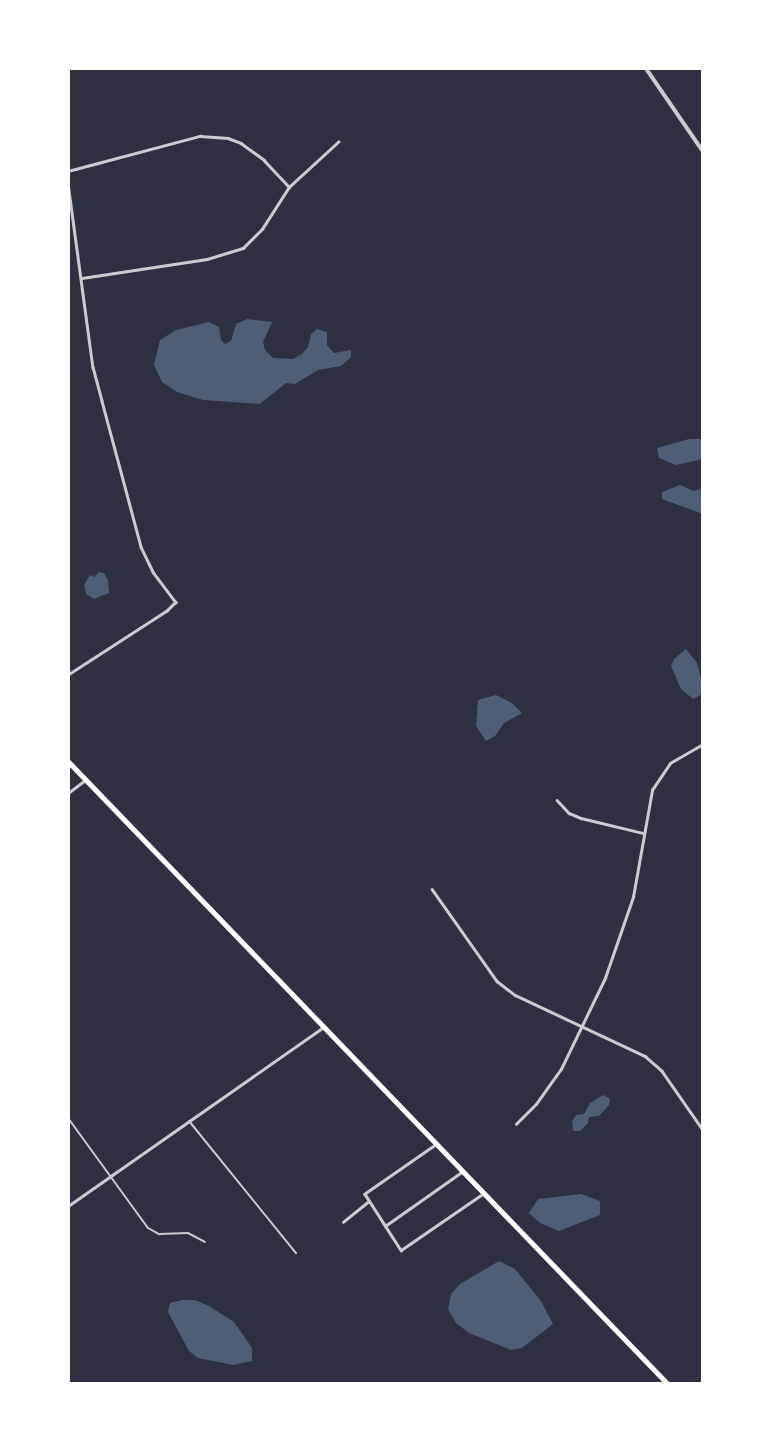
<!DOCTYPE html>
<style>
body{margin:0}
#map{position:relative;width:771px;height:1452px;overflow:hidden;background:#2d3142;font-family:"DM Sans",sans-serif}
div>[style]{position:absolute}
.water>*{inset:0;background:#4f5d75}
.service>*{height:2px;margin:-1px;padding:0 1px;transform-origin:1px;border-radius:1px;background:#caccd0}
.minor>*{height:2.5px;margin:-1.25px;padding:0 1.25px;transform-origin:1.25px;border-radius:1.25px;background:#caccd0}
.tertiary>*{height:3.5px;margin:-1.75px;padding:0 1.75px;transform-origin:1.75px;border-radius:1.75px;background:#caccd0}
.primary>*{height:4.5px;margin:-2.25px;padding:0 2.25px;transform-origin:2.25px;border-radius:2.25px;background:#fff}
span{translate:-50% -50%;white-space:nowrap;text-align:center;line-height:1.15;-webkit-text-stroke:7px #fff;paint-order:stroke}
.frame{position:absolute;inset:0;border:70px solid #fff;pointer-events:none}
</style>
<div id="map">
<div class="water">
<i style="clip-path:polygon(247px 319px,272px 322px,263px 342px,265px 350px,273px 358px,293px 359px,302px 354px,308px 347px,311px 334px,317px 329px,327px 332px,327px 345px,334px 353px,351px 350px,351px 357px,341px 366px,318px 370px,295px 384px,286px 383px,260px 404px,203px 400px,177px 392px,162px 382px,154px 365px,160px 340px,176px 330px,209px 322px,219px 327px,221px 340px,225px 344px,231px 341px,236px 324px)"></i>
<i style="clip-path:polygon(689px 439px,703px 439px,703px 459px,676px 465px,659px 458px,657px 448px)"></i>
<i style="clip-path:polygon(680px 485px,694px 491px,703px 488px,703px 514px,662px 499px,662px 492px)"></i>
<i style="clip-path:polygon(98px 572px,104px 573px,108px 580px,109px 593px,94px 599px,86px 594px,84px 585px,90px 575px,95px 577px)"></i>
<i style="clip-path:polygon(686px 649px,697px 663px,703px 686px,701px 695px,693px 699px,681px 689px,671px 666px,674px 659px)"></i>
<i style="clip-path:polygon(496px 695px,512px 703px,522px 713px,504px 723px,495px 736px,486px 741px,476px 726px,478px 700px)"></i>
<i style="clip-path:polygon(603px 1095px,610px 1099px,609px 1105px,599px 1116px,589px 1117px,588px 1123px,580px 1131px,573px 1131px,572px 1121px,576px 1115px,584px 1114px,590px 1103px)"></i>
<i style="clip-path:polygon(581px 1194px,600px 1201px,600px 1215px,559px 1231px,540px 1223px,529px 1213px,538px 1199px)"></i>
<i style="clip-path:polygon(499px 1261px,515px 1269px,541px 1301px,553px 1324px,522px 1348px,511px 1350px,469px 1333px,456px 1323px,448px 1309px,451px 1294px,460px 1284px)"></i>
<i style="clip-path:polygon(182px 1300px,195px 1300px,209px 1306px,234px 1322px,252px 1348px,252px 1361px,233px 1365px,198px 1358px,189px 1351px,168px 1312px,170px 1303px)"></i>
</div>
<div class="service">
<i style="left:68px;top:1118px;width:136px;rotate:54deg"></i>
<i style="left:148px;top:1228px;width:13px;rotate:29deg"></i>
<i style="left:159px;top:1234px;width:29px;rotate:-2deg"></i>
<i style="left:188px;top:1233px;width:19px;rotate:28deg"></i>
<i style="left:189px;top:1121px;width:170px;rotate:51deg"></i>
</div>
<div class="minor">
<i style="left:68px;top:171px;width:137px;rotate:-14.9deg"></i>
<i style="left:200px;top:136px;width:28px;rotate:4deg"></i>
<i style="left:228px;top:138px;width:14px;rotate:21deg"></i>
<i style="left:241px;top:143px;width:29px;rotate:36deg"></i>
<i style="left:264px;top:160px;width:37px;rotate:47deg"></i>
<i style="left:68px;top:183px;width:186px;rotate:82.3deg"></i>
<i style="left:93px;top:367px;width:35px;rotate:75deg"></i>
<i style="left:102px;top:401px;width:151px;rotate:75deg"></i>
<i style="left:141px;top:547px;width:28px;rotate:64deg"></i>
<i style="left:153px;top:572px;width:38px;rotate:53deg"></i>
<i style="left:176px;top:602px;width:13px;rotate:135deg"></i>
<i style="left:167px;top:611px;width:118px;rotate:147.1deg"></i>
<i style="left:82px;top:278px;width:126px;rotate:-8.6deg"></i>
<i style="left:207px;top:259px;width:38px;rotate:-17deg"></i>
<i style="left:243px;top:248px;width:27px;rotate:-45deg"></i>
<i style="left:262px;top:229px;width:50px;rotate:-57.3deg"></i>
<i style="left:289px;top:187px;width:67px;rotate:-42.6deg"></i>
<i style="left:68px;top:793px;width:21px;rotate:-37deg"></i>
<i style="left:557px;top:800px;width:18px;rotate:47deg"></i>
<i style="left:569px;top:813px;width:13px;rotate:23deg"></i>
<i style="left:581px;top:818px;width:64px;rotate:13.6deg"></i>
<i style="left:432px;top:889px;width:113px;rotate:54.8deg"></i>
<i style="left:497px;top:981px;width:23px;rotate:38deg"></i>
<i style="left:515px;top:995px;width:144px;rotate:25.1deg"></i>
<i style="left:645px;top:1056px;width:23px;rotate:41deg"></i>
<i style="left:662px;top:1071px;width:72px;rotate:55.2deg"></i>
<i style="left:516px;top:1124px;width:28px;rotate:-45deg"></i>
<i style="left:536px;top:1104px;width:43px;rotate:-54.5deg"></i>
<i style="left:561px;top:1069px;width:101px;rotate:-64.2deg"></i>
<i style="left:605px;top:978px;width:86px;rotate:-70.9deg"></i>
<i style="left:633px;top:897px;width:109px;rotate:-79.9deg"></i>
<i style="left:652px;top:790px;width:32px;rotate:-56deg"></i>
<i style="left:670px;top:763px;width:38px;rotate:-30deg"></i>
<i style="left:437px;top:1144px;width:88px;rotate:145.2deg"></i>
<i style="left:365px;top:1194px;width:67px;rotate:57.3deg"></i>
<i style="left:401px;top:1250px;width:101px;rotate:-34.5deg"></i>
<i style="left:68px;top:1206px;width:312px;rotate:-35deg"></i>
<i style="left:343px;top:1222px;width:32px;rotate:-39deg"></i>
<i style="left:385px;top:1226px;width:95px;rotate:-35.2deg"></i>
</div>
<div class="tertiary">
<i style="left:646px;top:68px;width:101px;rotate:55.5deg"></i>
</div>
<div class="primary">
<i style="left:68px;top:761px;width:865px;rotate:46.08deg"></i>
</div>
<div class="frame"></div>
</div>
